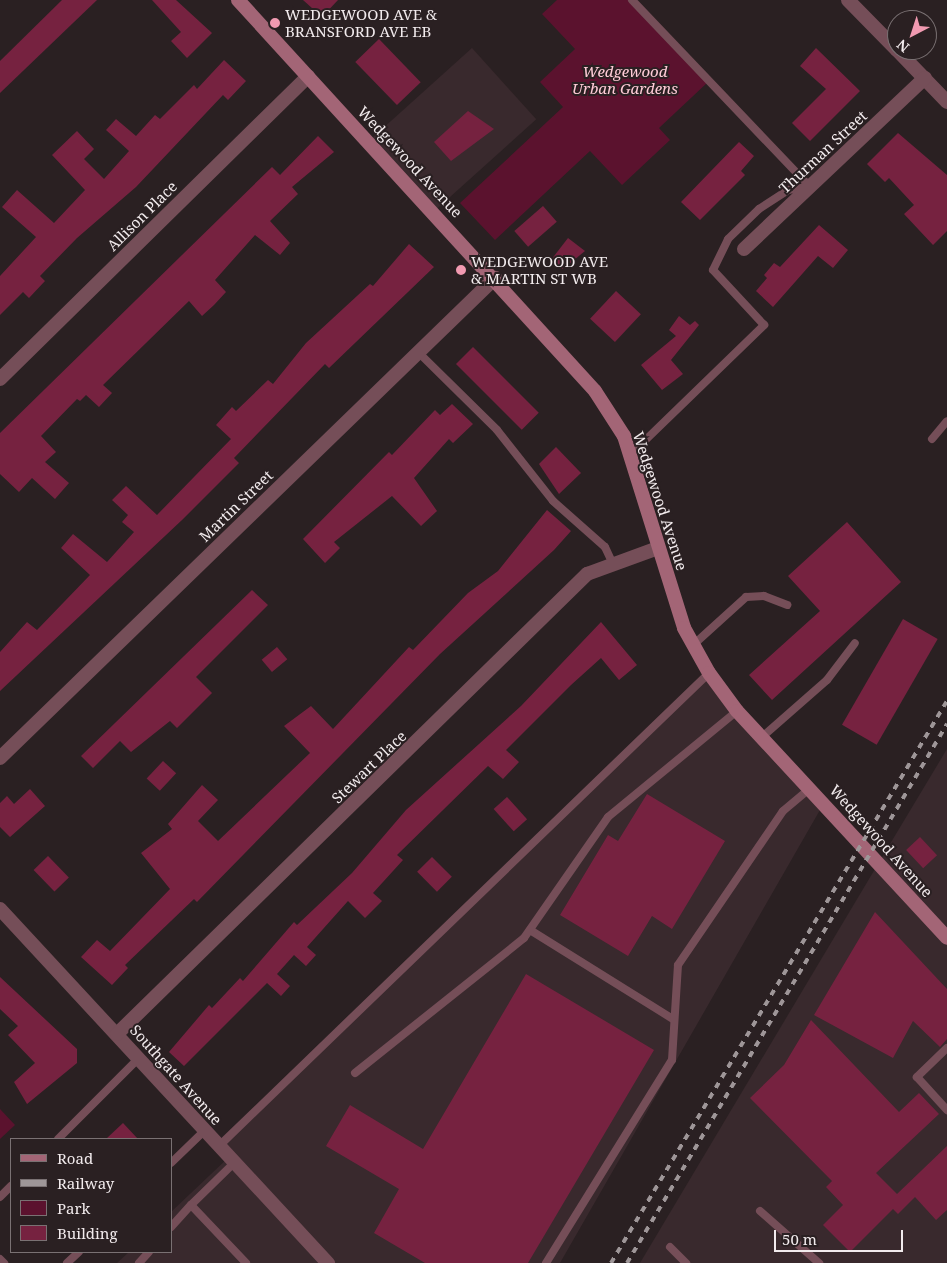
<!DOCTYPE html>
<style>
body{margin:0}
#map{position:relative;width:947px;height:1263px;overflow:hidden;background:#2a2022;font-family:"Noto Serif",serif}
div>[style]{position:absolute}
.built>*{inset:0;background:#39292d;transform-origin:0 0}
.green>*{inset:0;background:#5b122e}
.building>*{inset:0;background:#762240;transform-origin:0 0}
.service>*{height:8px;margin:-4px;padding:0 4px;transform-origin:4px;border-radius:4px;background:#754e58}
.minor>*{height:14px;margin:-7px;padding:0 7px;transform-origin:7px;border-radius:7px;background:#754e58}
.tertiary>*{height:14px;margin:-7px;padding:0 7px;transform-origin:7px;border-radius:7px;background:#754e58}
.secondary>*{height:14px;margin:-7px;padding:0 7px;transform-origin:7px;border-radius:7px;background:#a36576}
.rail>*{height:4px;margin-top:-2px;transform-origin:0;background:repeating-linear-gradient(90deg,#9e9698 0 6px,transparent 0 12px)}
.dots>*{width:14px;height:14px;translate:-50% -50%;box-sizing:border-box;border:2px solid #2a2022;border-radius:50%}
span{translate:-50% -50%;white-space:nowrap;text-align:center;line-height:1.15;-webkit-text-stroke:4px #2a2022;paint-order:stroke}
.poi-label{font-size:15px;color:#f2ebed}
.left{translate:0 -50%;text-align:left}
.park-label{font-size:15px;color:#ffcbd7;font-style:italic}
.street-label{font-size:15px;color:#f2ebed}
.legend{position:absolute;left:10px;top:1138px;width:162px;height:115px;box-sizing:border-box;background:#2a2022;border:1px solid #7a7173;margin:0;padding:6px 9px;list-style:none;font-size:15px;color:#f2ebed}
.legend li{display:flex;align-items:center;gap:10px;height:25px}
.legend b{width:25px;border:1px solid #7a7173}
.north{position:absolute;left:887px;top:10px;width:50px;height:50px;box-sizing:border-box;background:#2a2022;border:1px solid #7a7173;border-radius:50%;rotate:220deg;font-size:14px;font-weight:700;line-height:20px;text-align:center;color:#f2ebed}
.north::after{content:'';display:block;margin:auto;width:18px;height:22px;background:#f19ab1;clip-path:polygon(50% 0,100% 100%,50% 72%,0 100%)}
.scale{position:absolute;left:774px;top:1230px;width:129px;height:22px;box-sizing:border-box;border:2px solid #f2ebed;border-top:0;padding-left:6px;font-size:15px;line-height:18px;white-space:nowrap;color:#f2ebed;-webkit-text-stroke:4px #2a2022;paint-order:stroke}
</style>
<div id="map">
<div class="built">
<i style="left:472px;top:48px;width:96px;height:140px;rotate:48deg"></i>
<i style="clip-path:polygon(709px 673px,824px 803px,560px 1263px,117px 1263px,129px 1252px,171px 1252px,171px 1212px,229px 1157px,219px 1146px)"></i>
<i style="clip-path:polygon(947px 749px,947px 1263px,640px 1263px,878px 864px)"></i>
</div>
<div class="green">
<i style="clip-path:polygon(557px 0,631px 0,708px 82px,659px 128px,670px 140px,622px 185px,590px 151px,495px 240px,460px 203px,563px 107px,540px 82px,575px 49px,542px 14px)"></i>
<i style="clip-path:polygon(0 1109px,15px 1125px,0 1139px)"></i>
</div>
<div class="building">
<i style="clip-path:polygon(62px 0,97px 0,0 93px,0 61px)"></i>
<i style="clip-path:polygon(152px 0,176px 0,212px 33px,187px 58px,171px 41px,181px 32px)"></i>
<i style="clip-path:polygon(303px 0,338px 0,322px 17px)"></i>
<i style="left:379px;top:39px;width:60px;height:33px;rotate:46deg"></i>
<i style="clip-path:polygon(816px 48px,860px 91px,810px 141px,792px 123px,826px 89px,800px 66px)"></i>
<i style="clip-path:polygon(224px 60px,246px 81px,228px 100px,223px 95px,136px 187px,77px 238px,40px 276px,45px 281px,29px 298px,23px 292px,0 315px,0 276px,36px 237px,2px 207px,17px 190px,54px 223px,85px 190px,52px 155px,77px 131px,94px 149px,84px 159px,104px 179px,129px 151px,106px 130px,116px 119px,136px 136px,155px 115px,160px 119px,194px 85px,197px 89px)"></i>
<i style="clip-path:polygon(468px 111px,494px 129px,451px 161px,434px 142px)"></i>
<i style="clip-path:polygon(898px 133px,947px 175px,947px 231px,933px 245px,904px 214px,914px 205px,889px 178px,885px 182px,867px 164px)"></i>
<i style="clip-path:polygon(318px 136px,334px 152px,292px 187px,298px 194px,270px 221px,290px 243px,280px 255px,255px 235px,215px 280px,226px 292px,214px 305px,202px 316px,189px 301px,103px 385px,112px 393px,99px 407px,86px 395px,80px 401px,77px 399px,41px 436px,56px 452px,45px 462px,69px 483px,55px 499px,32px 478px,19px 492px,0 474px,0 433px,272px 167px,280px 175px)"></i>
<i style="clip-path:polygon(739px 142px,754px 156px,741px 171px,745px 175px,700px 220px,681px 202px)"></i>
<i style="left:543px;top:206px;width:21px;height:38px;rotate:49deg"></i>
<i style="clip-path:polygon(819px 225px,848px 250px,833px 268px,818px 256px,773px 307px,756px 291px,767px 278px,764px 275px,774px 263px,780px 267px)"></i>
<i style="clip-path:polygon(568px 238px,585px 251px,563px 269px,551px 260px)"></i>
<i style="clip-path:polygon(409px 244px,434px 267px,329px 368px,325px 364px,234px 458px,239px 463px,182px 520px,0 691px,0 652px,27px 622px,37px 630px,90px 575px,61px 548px,73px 534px,107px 562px,134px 532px,122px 522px,128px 515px,112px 500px,126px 486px,157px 515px,231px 439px,216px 425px,232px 407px,236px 411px,268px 380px,273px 384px,306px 343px,370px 284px,373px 286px)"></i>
<i style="left:616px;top:291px;width:34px;height:38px;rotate:43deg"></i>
<i style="clip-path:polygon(679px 316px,690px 325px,695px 321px,699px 325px,671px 360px,683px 374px,662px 390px,641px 365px,676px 336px,669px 330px)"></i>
<i style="left:473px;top:347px;width:93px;height:24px;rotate:45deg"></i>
<i style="clip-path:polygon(452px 404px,473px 424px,453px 443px,449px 439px,414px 478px,437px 511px,421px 526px,392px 496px,334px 542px,340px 548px,325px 563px,303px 539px,389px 452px,392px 455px,435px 410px,440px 415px)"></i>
<i style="clip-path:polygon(556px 447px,581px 473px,559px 494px,539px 464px)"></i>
<i style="clip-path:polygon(547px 510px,571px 531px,554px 550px,440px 654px,197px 902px,194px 899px,125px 965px,128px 968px,112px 985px,81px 957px,97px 940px,110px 951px,170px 889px,141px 853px,172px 829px,168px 824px,202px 785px,218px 800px,198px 821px,218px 841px,310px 753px,284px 726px,311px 706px,333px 729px,409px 647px,413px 650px,468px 593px,498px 571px)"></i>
<i style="clip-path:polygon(847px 522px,901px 582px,772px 700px,749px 675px,820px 611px,788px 576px)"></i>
<i style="clip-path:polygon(252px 590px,268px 605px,196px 677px,212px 693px,177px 728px,170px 721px,131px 752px,120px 741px,93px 768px,81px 756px)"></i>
<i style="left:903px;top:619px;width:40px;height:122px;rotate:30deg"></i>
<i style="clip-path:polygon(601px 622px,637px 665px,619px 680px,601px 658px,571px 685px,506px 750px,519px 762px,503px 779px,488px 766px,397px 855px,403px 860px,373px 893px,382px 901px,365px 918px,348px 901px,307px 947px,316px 955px,306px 966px,294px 955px,277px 974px,290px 986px,281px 996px,267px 983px,184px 1066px,169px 1052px,209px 1005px,212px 1008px,240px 978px,243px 981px,294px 922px,297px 925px,352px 873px,406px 810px,521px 706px)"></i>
<i style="left:277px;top:647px;width:16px;height:20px;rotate:50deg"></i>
<i style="left:163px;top:761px;width:18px;height:24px;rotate:43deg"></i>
<i style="clip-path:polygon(30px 789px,45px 806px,10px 837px,0 827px,0 803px,7px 796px,14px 804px)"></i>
<i style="clip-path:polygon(647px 794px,725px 841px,672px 929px,652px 916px,628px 956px,560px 915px,608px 835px,618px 841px)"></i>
<i style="left:507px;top:797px;width:30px;height:18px;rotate:48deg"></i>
<i style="left:920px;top:837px;width:25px;height:19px;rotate:47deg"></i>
<i style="left:48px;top:856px;width:30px;height:20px;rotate:46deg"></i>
<i style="left:432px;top:857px;width:28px;height:21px;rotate:45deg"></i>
<i style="clip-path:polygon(875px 912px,947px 989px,947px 1039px,940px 1047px,913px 1021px,893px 1058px,814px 1015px)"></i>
<i style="clip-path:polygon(526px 974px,654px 1050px,528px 1263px,425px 1263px,374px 1233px,399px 1189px,326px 1146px,350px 1105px,423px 1149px)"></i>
<i style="clip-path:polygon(0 977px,77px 1049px,77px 1063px,27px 1104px,14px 1082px,35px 1063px,8px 1035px,18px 1026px,0 1009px)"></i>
<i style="clip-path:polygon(811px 1020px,899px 1112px,919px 1093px,939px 1114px,876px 1173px,897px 1194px,947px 1146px,947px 1210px,936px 1220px,915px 1197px,898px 1214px,893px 1209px,850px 1252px,823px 1225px,843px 1205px,826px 1187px,832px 1181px,750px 1098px,784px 1065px)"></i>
<i style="clip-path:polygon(123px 1123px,138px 1139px,106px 1139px)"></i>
</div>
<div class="service">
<i style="left:632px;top:0;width:258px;rotate:46.4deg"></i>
<i style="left:418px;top:352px;width:111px;rotate:44.6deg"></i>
<i style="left:497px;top:430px;width:90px;rotate:51.7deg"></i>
<i style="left:553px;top:501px;width:69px;rotate:41.5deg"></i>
<i style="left:605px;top:547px;width:17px;rotate:65deg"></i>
<i style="left:932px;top:439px;width:23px;rotate:-50deg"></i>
<i style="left:630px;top:455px;width:187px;rotate:-44.1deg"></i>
<i style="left:764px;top:325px;width:75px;rotate:-132.8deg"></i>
<i style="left:713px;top:270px;width:34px;rotate:-64deg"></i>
<i style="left:728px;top:239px;width:43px;rotate:-44.1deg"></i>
<i style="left:759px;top:209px;width:35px;rotate:-33deg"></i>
<i style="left:788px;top:190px;width:20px;rotate:-9deg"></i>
<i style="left:692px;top:646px;width:73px;rotate:-42.2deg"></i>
<i style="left:746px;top:597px;width:18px;rotate:-3deg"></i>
<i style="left:764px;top:596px;width:25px;rotate:21deg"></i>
<i style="left:762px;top:737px;width:86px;rotate:-41.2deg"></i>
<i style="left:827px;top:680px;width:46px;rotate:-52.9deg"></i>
<i style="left:530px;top:930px;width:168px;rotate:31.9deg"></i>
<i style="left:947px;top:1048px;width:42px;rotate:136deg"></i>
<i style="left:917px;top:1077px;width:45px;rotate:47.7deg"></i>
<i style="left:355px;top:1073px;width:216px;rotate:-38.6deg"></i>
<i style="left:524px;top:938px;width:147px;rotate:-55.2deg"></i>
<i style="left:608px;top:817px;width:167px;rotate:-39.4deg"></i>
<i style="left:58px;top:1139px;width:115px;rotate:-45deg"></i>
<i style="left:219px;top:1146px;width:681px;rotate:-43.99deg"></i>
<i style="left:171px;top:1163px;width:47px;rotate:-44.1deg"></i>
<i style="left:234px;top:1163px;width:60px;rotate:135.7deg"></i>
<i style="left:191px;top:1205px;width:80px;rotate:46.5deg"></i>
<i style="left:0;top:1197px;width:16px;rotate:-45deg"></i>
<i style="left:760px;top:1211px;width:79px;rotate:41.4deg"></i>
<i style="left:171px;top:1227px;width:30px;rotate:-48deg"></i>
<i style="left:670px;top:1247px;width:23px;rotate:45deg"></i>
<i style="left:0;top:1259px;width:6px;rotate:45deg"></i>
<i style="left:67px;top:1263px;width:16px;rotate:-43deg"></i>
<i style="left:139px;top:1263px;width:15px;rotate:-48deg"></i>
<i style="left:546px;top:1263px;width:239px;rotate:-58.2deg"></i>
<i style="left:672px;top:1060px;width:95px;rotate:-86.4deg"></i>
<i style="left:678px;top:965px;width:186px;rotate:-55.7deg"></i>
<i style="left:783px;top:811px;width:35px;rotate:-40deg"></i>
</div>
<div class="minor">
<i style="left:848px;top:0;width:70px;rotate:45.6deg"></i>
<i style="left:897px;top:50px;width:72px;rotate:46.1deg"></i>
<i style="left:744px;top:249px;width:249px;rotate:-43.4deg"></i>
<i style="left:0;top:379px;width:432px;rotate:-44.5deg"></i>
<i style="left:0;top:909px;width:483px;rotate:47.2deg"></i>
<i style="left:117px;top:1034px;width:658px;rotate:-44.38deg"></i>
<i style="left:587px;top:574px;width:76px;rotate:-20.1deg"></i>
</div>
<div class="tertiary">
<i style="left:0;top:758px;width:690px;rotate:-44.12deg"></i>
</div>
<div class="secondary">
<i style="left:238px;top:0;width:529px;rotate:47.6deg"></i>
<i style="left:595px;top:391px;width:54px;rotate:57.2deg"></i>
<i style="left:624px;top:436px;width:201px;rotate:72.6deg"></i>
<i style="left:684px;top:628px;width:51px;rotate:60.9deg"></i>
<i style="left:709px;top:673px;width:47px;rotate:53.6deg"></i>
<i style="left:737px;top:711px;width:309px;rotate:47.2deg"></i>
</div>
<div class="rail">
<i style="left:611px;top:1263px;width:655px;rotate:-59.13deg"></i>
<i style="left:627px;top:1263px;width:627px;rotate:-59.3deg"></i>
</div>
<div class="dots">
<i style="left:275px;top:23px;background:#f19ab1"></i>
<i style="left:461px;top:270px;background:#f19ab1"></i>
</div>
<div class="poi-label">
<span class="left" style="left:285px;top:23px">WEDGEWOOD AVE &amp;<br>BRANSFORD AVE EB</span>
<span class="left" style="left:471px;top:270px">WEDGEWOOD AVE<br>&amp; MARTIN ST WB</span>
</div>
<div class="park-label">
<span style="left:625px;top:80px">Wedgewood<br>Urban Gardens</span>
</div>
<div class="street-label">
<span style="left:823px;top:152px;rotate:-43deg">Thurman Street</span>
<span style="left:410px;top:162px;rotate:47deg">Wedgewood Avenue</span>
<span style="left:142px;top:216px;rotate:-45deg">Allison Place</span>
<span style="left:660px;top:501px;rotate:72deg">Wedgewood Avenue</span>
<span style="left:236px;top:506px;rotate:-44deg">Martin Street</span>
<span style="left:369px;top:767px;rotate:-44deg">Stewart Place</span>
<span style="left:881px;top:841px;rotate:48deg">Wedgewood Avenue</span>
<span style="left:176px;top:1075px;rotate:48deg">Southgate Avenue</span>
</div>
<ul class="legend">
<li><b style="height:6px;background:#a36576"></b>Road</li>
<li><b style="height:6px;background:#9e9698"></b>Railway</li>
<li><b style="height:14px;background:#5b122e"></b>Park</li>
<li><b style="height:14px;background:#762240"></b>Building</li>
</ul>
<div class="north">N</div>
<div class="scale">50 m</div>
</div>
